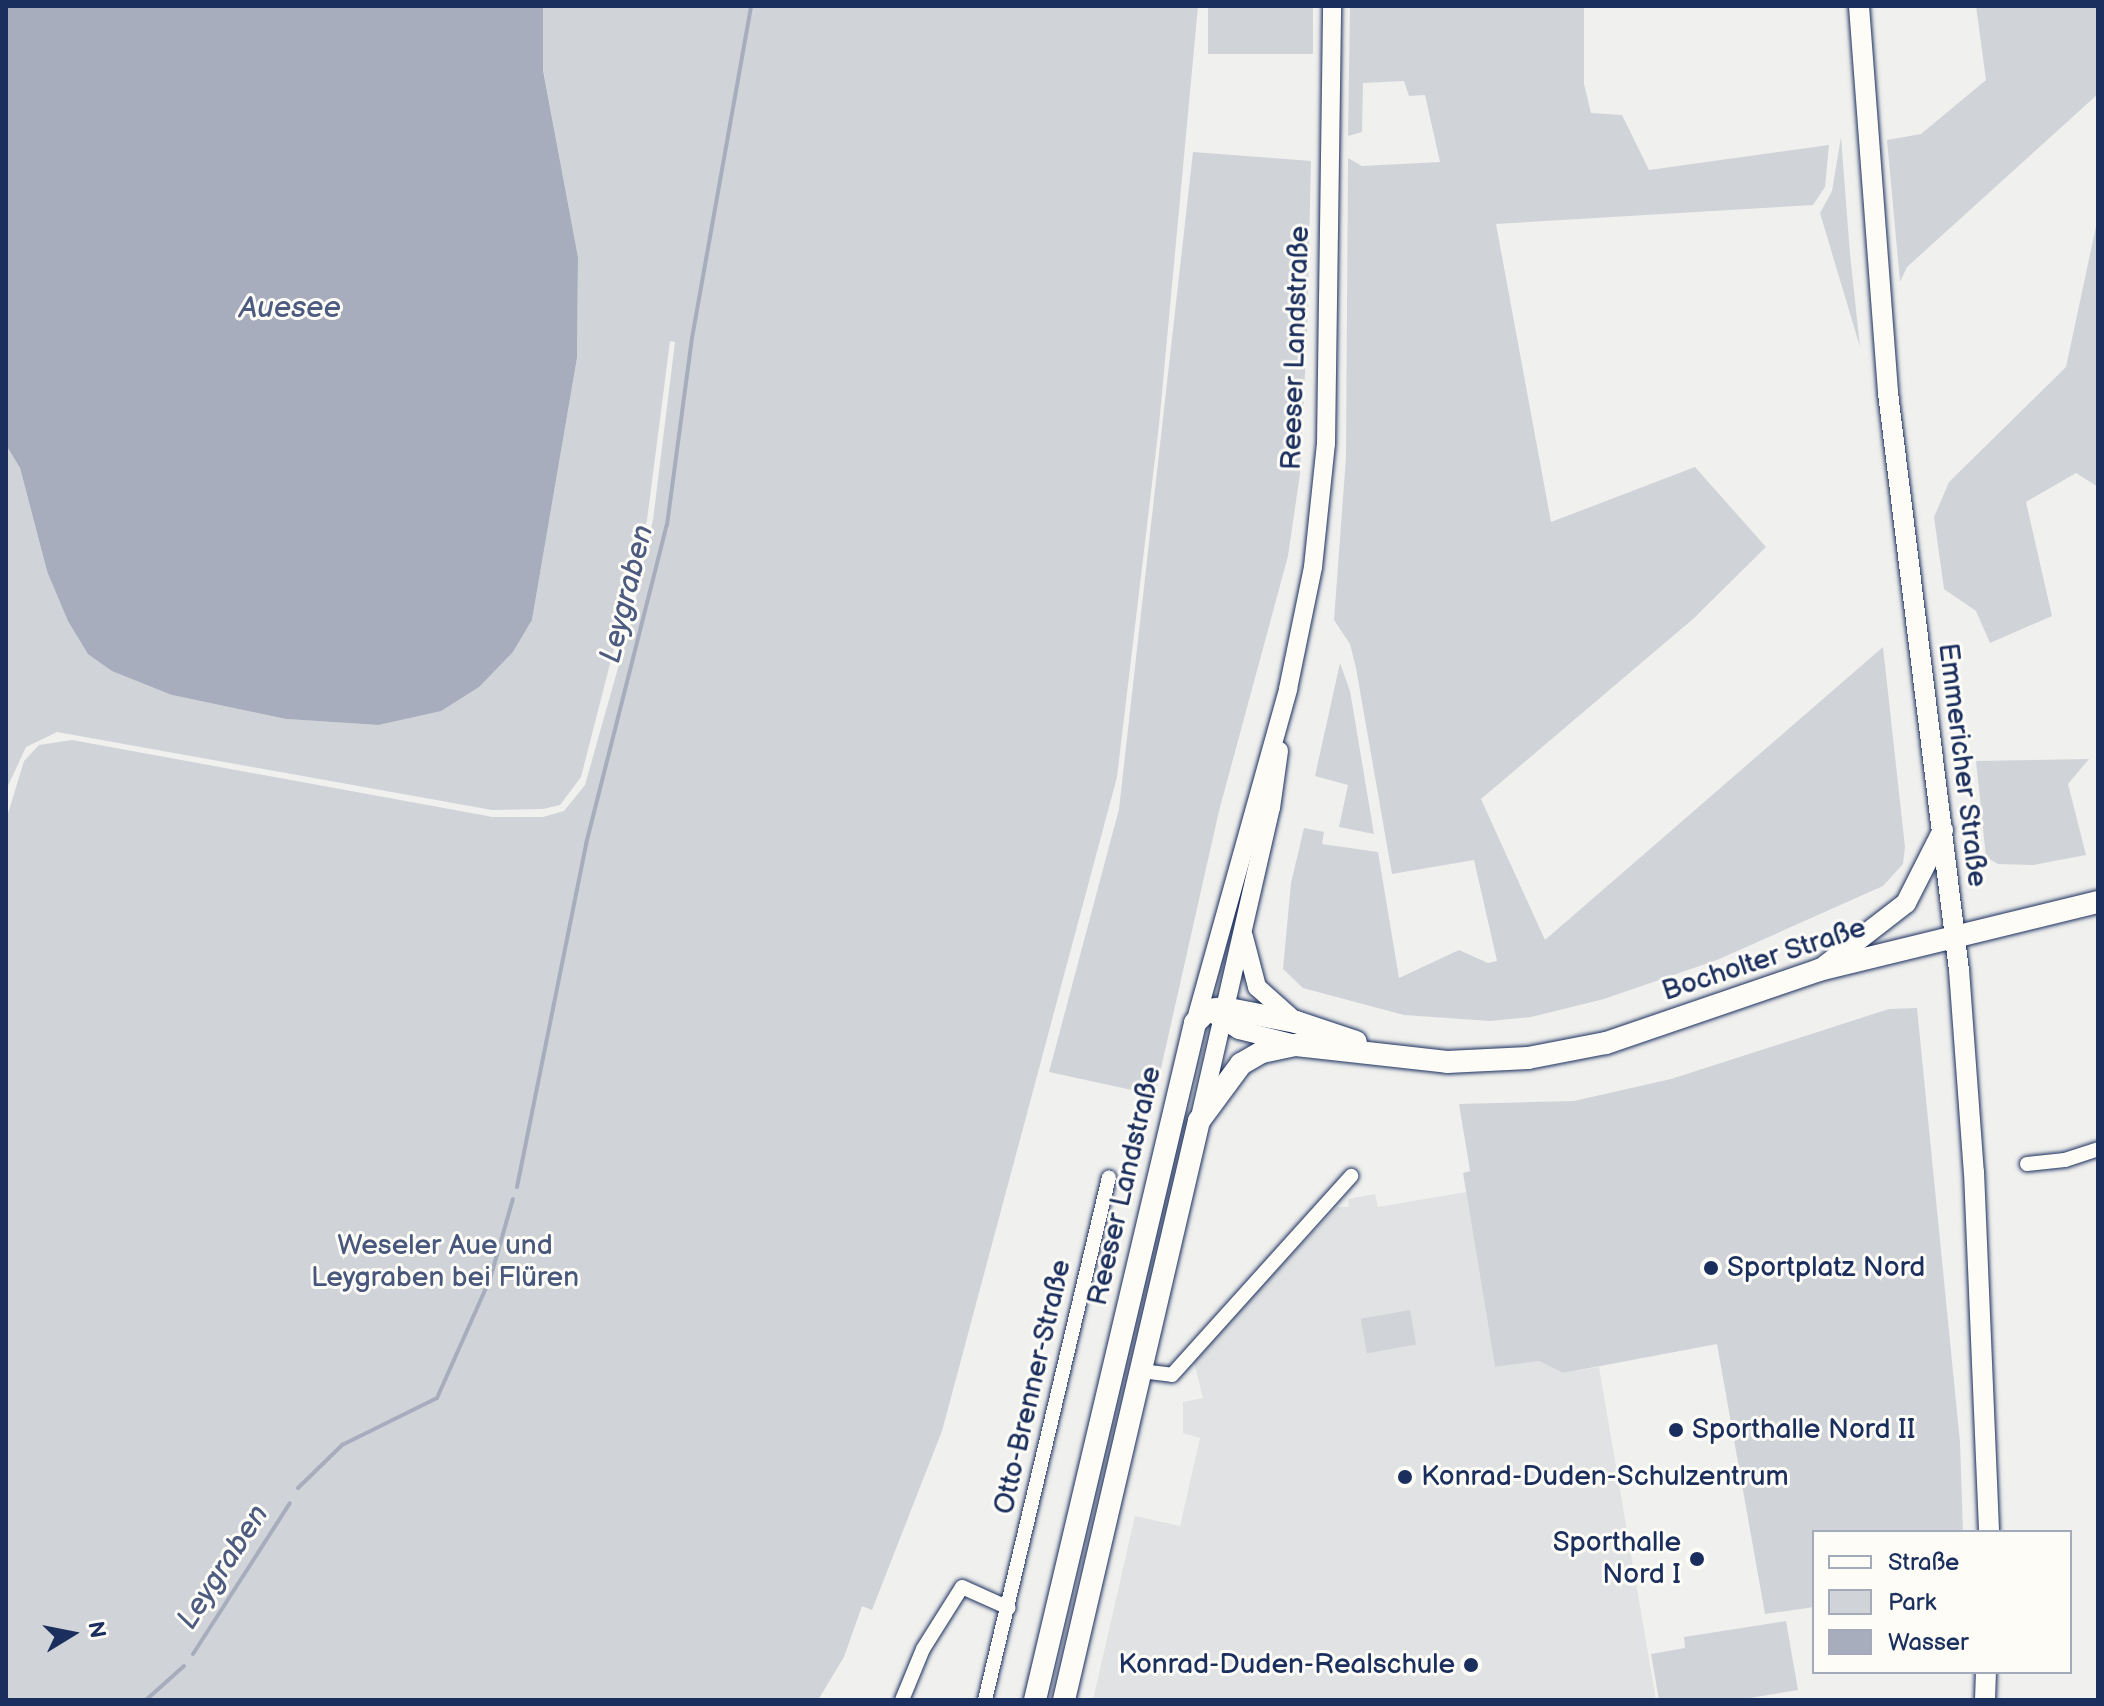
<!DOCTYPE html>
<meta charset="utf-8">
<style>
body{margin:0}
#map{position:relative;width:2104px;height:1706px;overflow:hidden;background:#f0f0ee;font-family:"Balsamiq Sans",sans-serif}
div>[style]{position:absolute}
.built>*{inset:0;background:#e0e2e3}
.green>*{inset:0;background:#d0d3d8;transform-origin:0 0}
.water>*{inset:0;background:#a7adbd}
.stream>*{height:4px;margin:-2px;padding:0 2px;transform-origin:2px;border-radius:2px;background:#a7adbd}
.roads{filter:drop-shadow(0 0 2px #1b2f5e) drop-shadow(0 0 2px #1b2f5e)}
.minor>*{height:14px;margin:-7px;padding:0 7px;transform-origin:7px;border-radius:7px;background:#fdfcf7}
.tertiary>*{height:18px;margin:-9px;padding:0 9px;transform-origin:9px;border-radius:9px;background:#fdfcf7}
.secondary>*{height:20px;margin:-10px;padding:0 10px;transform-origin:10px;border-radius:10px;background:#fdfcf7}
.primary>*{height:22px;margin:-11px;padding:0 11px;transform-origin:11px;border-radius:11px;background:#fdfcf7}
.dots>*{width:22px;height:22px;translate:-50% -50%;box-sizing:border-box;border:4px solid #fdfcf7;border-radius:50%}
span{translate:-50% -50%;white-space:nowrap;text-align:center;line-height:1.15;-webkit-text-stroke:6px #fdfcf7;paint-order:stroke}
.street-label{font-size:28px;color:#1b2f5e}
.park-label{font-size:28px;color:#48587c}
.poi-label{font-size:28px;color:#1b2f5e}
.left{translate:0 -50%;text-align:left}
.right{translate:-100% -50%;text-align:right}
.water-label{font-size:30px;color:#4c5b7f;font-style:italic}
.frame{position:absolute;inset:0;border:8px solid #1b2f5e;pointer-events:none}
.legend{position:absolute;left:1812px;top:1530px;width:260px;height:144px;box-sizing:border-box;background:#fdfcf7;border:2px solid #a3aaba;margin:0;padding:10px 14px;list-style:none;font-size:24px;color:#1b2f5e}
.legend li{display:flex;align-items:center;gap:16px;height:40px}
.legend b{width:40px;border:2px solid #a3aaba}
.north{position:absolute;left:32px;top:1594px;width:80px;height:80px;-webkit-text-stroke:6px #fdfcf7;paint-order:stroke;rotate:80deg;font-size:22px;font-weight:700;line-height:32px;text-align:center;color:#1b2f5e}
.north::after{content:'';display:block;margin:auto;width:28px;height:36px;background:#1b2f5e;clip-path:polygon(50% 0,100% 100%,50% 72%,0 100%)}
</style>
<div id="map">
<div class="built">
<i style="clip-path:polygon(1466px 1192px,1495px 1367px,1539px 1361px,1563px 1373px,1599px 1367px,1656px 1700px,1093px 1700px,1135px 1516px,1180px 1526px,1200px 1438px,1183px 1433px,1183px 1402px,1203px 1398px,1193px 1358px,1337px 1207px,1349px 1207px,1348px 1199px,1375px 1194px,1378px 1207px)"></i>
</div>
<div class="green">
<i style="clip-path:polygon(543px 6px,1198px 6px,1159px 425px,1117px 777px,942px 1431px,872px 1610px,862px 1606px,844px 1657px,818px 1700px,6px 1700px,6px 820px,24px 761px,39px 745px,72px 740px,493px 817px,543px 817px,564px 811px,585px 785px,629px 629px,653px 520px,675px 342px,670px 341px,647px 520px,581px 777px,560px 805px,543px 809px,492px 810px,57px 732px,26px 747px,6px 790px,6px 445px,20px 468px,47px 571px,172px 695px,286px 719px,378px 725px,513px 652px,532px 620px,577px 358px,578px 257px,543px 69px)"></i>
<i style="left:1208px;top:6px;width:105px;height:48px"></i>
<i style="clip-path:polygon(1350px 6px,1584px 6px,1584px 84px,1591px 113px,1622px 115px,1649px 170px,1829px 145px,1825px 187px,1813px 205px,1496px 224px,1551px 522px,1695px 467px,1766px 547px,1693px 619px,1481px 799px,1545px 940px,1883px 647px,1905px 847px,1903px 864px,1883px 886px,1717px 960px,1604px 999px,1531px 1017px,1490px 1021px,1404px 1015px,1303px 988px,1283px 969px,1291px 883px,1304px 828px,1324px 832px,1322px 844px,1378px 852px,1399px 978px,1459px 950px,1488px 963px,1497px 961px,1474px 860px,1392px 874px,1356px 668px,1350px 644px,1334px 620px,1346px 457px,1348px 158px,1362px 166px,1440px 162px,1425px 95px,1409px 96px,1404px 81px,1363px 83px,1362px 132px,1348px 136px)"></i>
<i style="clip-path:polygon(1976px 6px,2098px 6px,2098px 94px,1907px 267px,1900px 282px,1887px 140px,1921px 134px,1986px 80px)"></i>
<i style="clip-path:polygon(1841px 137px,1850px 254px,1860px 347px,1820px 213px,1832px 191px)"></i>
<i style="clip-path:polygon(1193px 152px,1311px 161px,1307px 333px,1300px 474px,1288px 556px,1219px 811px,1155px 1095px,1049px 1072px,1119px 809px)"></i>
<i style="clip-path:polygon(2098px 217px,2098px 487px,2076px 473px,2026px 502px,2052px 616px,1990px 643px,1976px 611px,1944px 589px,1934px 517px,1949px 482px,2066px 367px)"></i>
<i style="clip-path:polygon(1340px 663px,1350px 691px,1374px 834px,1339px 827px,1348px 785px,1315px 776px)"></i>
<i style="clip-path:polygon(2089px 759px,2068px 784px,2086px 855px,2033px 865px,1998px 864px,1986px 857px,1976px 761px)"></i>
<i style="clip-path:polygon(1917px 1008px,1960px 1442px,1963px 1532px,1814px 1532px,1814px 1607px,1765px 1614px,1717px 1344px,1563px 1373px,1539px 1361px,1495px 1367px,1463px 1173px,1470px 1171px,1459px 1104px,1574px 1101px,1671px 1079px,1889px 1009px)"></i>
<i style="left:1410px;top:1310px;width:35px;height:50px;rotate:80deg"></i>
<i style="clip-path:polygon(1786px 1621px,1798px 1690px,1738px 1700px,1659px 1700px,1651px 1654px,1685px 1648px,1684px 1637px)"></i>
</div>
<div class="water">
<i style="clip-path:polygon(6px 6px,543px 6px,543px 70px,578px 257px,577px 358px,532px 620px,513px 652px,479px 687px,441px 711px,378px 725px,286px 719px,172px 695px,112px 671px,88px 654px,68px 621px,47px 571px,20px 468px,6px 445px)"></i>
</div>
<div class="stream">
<i style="left:517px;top:1187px;width:350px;rotate:-78.6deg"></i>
<i style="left:586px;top:844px;width:329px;rotate:-75.8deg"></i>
<i style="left:667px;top:525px;width:189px;rotate:-82.4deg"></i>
<i style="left:692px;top:338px;width:337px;rotate:-79.9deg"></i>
<i style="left:298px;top:1488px;width:62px;rotate:-44.3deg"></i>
<i style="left:342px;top:1445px;width:106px;rotate:-26.3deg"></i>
<i style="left:437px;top:1398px;width:130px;rotate:-66deg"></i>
<i style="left:490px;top:1279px;width:83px;rotate:-74deg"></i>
<i style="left:193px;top:1654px;width:179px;rotate:-57.3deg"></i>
<i style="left:146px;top:1700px;width:51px;rotate:-41.8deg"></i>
</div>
<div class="roads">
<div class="minor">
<i style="left:2027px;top:1164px;width:38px;rotate:-6deg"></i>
<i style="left:2065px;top:1160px;width:35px;rotate:-18deg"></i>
<i style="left:1141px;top:1371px;width:31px;rotate:7deg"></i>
<i style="left:1172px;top:1375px;width:268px;rotate:-48deg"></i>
<i style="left:902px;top:1700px;width:55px;rotate:-67.6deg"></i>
<i style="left:923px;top:1649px;width:73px;rotate:-57.8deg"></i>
<i style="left:962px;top:1587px;width:51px;rotate:24.1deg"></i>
<i style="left:985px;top:1700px;width:537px;rotate:-76.66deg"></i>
</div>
<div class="tertiary">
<i style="left:1244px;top:937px;width:52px;rotate:75.4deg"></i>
<i style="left:1257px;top:987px;width:50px;rotate:41.7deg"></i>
<i style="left:1215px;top:1015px;width:28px;rotate:32deg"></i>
<i style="left:1239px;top:1030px;width:58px;rotate:14deg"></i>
<i style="left:1195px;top:1023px;width:347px;rotate:-74.4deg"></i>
<i style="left:1288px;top:689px;width:125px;rotate:-78.4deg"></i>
<i style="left:1313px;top:567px;width:124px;rotate:-84deg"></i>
<i style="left:1326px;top:444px;width:438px;rotate:-89.2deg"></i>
<i style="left:1200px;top:1117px;width:317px;rotate:-77.1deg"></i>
<i style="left:1271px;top:808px;width:58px;rotate:-82deg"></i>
</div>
<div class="secondary">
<i style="left:1859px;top:6px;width:388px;rotate:85.7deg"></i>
<i style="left:1888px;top:393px;width:581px;rotate:82.99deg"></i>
<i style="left:1959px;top:970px;width:203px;rotate:85.8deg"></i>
<i style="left:1974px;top:1172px;width:360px;rotate:87.6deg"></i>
<i style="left:1822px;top:968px;width:106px;rotate:-37.7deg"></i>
<i style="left:1906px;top:903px;width:82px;rotate:-63.1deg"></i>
<i style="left:1985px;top:1700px;width:28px;rotate:-88deg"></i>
</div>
<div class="primary">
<i style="left:1035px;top:1700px;width:696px;rotate:-76.7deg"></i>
<i style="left:1195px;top:1023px;width:18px;rotate:-45deg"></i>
<i style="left:1208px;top:1010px;width:16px;rotate:-7deg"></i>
<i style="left:1224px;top:1008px;width:73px;rotate:11deg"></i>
<i style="left:1296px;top:1022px;width:63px;rotate:18.4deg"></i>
<i style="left:1064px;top:1700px;width:595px;rotate:-76.88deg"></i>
<i style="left:1199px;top:1121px;width:71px;rotate:-53.6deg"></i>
<i style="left:1241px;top:1064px;width:24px;rotate:-30deg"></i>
<i style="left:1262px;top:1052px;width:35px;rotate:-12deg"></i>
<i style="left:1296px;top:1045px;width:152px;rotate:6.4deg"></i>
<i style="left:1447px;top:1062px;width:81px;rotate:-2.8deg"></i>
<i style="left:1528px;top:1058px;width:79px;rotate:-10.9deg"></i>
<i style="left:1606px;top:1043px;width:225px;rotate:-18.9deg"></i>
<i style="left:1819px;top:970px;width:287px;rotate:-13.7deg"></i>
</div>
</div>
<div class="dots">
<i style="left:1711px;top:1268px;background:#1b2f5e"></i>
<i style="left:1676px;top:1430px;background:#1b2f5e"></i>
<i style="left:1405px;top:1477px;background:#1b2f5e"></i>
<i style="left:1697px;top:1559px;background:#1b2f5e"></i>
<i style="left:1471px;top:1665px;background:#1b2f5e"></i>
</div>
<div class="street-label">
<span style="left:1296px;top:348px;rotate:-88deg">Reeser Landstraße</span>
<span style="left:1962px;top:765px;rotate:83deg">Emmericher Straße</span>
<span style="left:1764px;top:960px;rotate:-18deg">Bocholter Straße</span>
<span style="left:1125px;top:1186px;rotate:-77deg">Reeser Landstraße</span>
<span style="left:1033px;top:1387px;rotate:-77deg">Otto-Brenner-Straße</span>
</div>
<div class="park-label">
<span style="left:445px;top:1262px">Weseler Aue und<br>Leygraben bei Flüren</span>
</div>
<div class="poi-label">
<span class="left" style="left:1727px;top:1268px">Sportplatz Nord</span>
<span class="left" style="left:1692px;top:1430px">Sporthalle Nord II</span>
<span class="left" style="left:1421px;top:1477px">Konrad-Duden-Schulzentrum</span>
<span class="right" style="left:1681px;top:1559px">Sporthalle<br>Nord I</span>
<span class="right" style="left:1455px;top:1665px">Konrad-Duden-Realschule</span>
</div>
<div class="water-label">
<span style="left:290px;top:308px">Auesee</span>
<span style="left:627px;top:594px;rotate:-76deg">Leygraben</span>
<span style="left:223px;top:1567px;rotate:-57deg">Leygraben</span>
</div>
<div class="frame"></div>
<ul class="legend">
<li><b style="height:10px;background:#fdfcf7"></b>Straße</li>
<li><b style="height:22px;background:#d0d3d8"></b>Park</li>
<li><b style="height:22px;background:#a7adbd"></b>Wasser</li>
</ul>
<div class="north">N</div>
</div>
